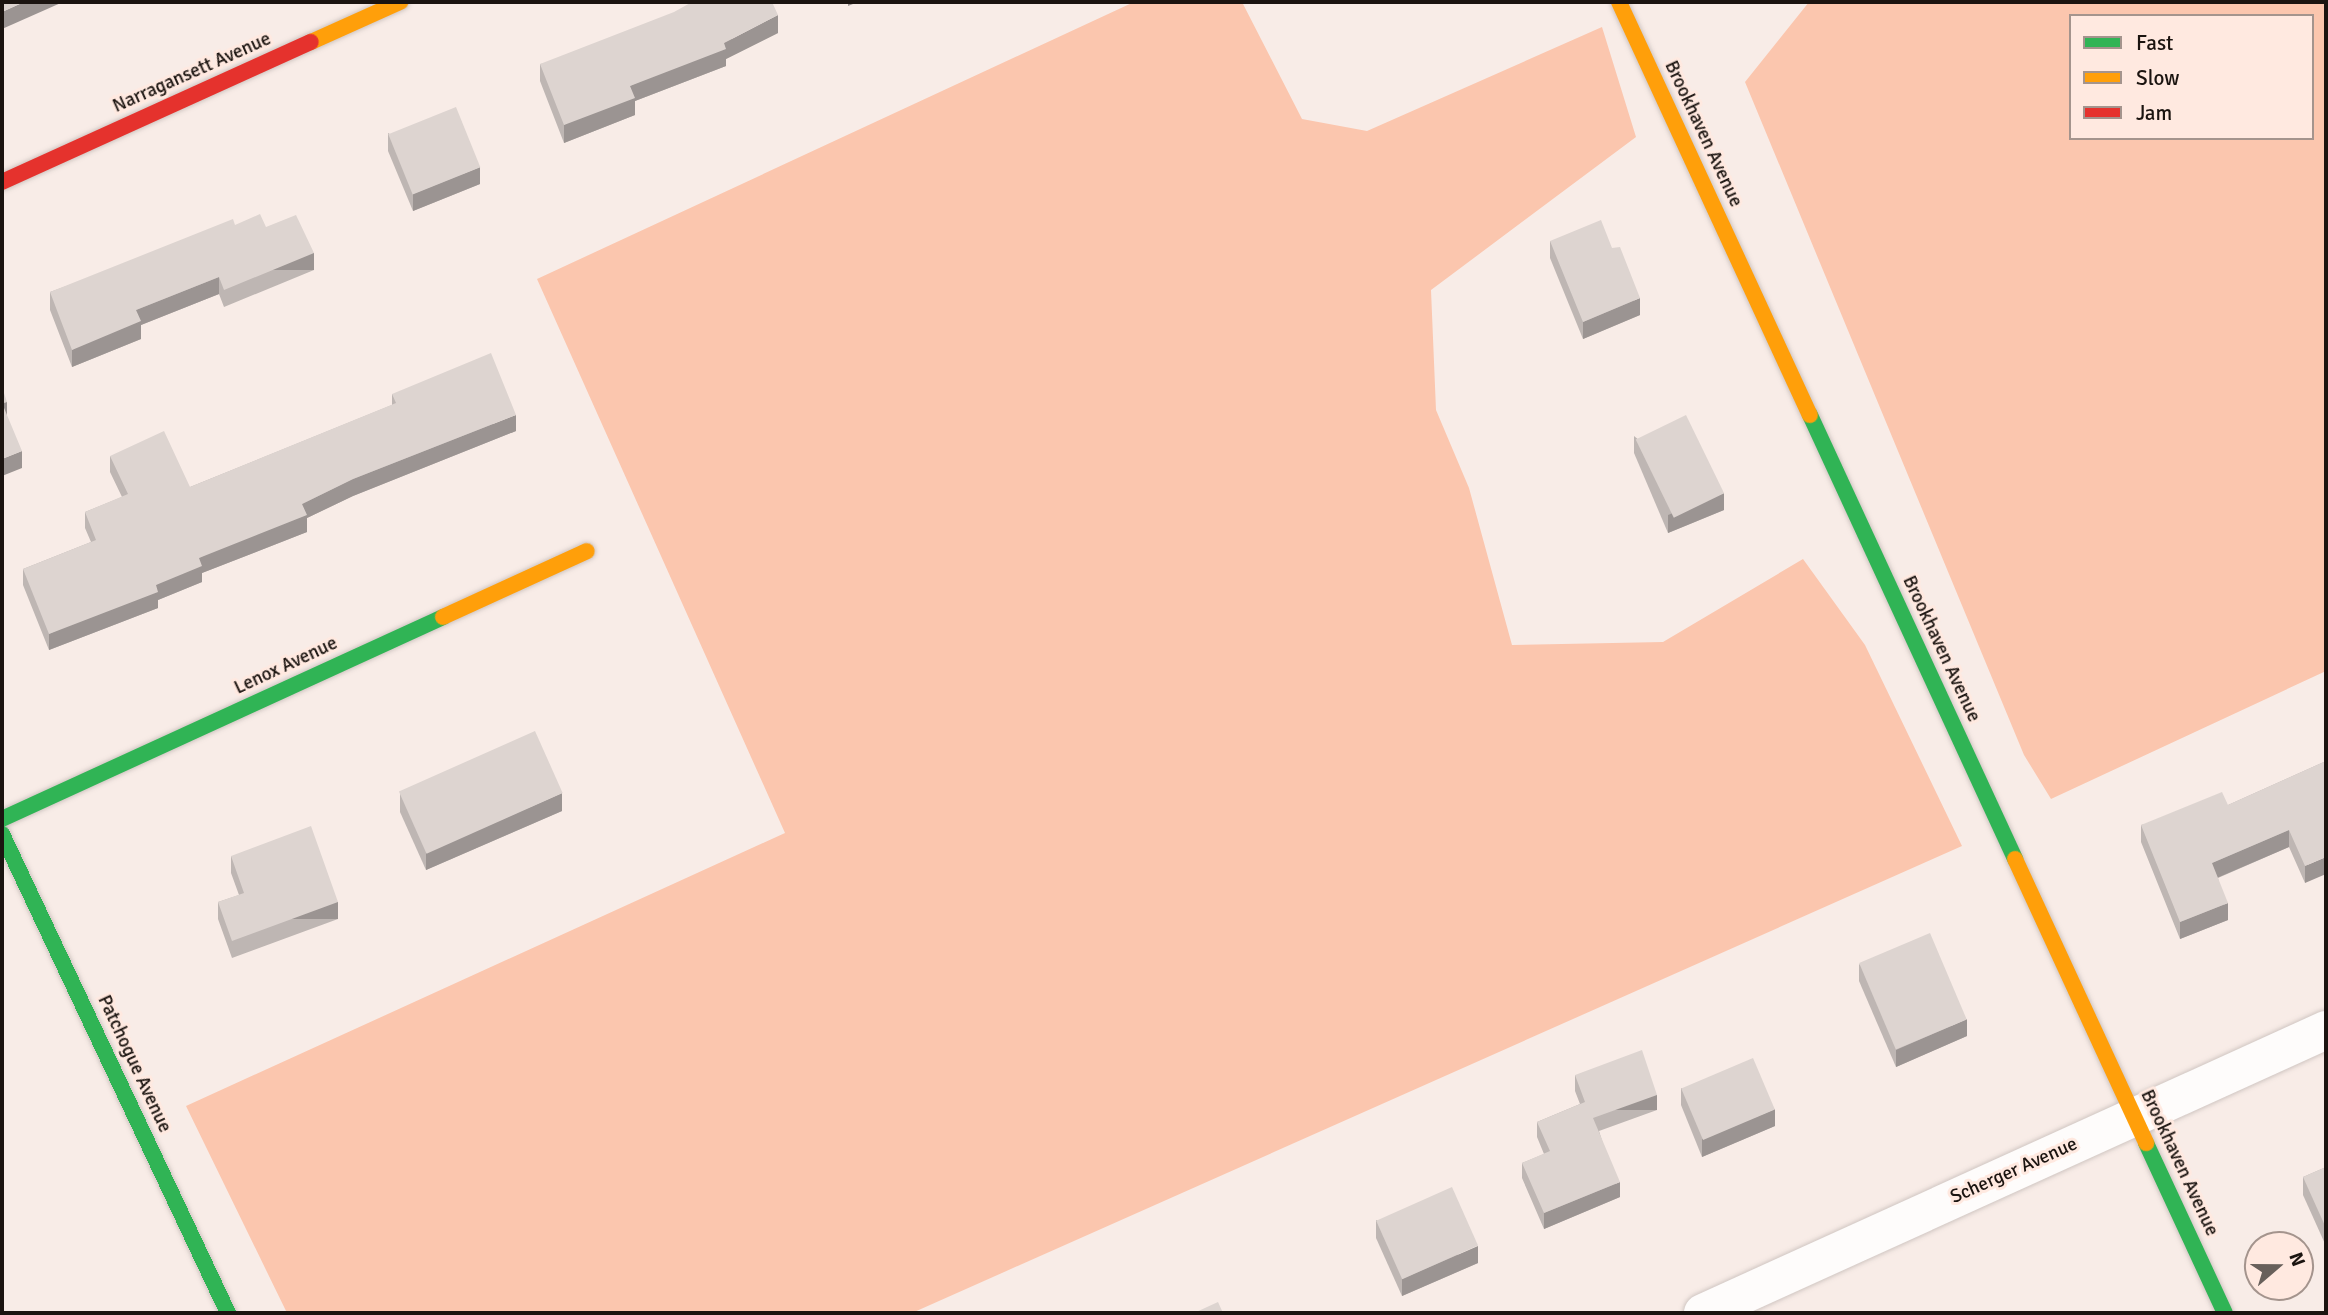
<!DOCTYPE html>
<style>
body{margin:0}
#map{position:relative;width:2328px;height:1315px;overflow:hidden;background:#f8ece7;font-family:Signika,sans-serif}
div>[style]{position:absolute}
.forest>*{inset:0;background:#fbc6ae}
.roads{filter:drop-shadow(0 0 2px #d0c6c2) drop-shadow(0 0 2px #d0c6c2)}
.street>*{height:38px;margin:-19px;padding:0 19px;transform-origin:19px;border-radius:19px;background:#fefcfb}
.fast>*{height:16px;margin:-8px;padding:0 8px;transform-origin:8px;border-radius:8px;background:#30b455}
.slow>*{height:16px;margin:-8px;padding:0 8px;transform-origin:8px;border-radius:8px;background:#ff9f0a}
.jam>*{height:16px;margin:-8px;padding:0 8px;transform-origin:8px;border-radius:8px;background:#e5322d}
.wall>*{inset:0;background:#beb6b3}
.shaded-wall>*{inset:0;background:#9b9492;transform-origin:0 0}
.building>*{inset:0;background:#ddd4d0;transform-origin:0 0}
span{translate:-50% -50%;white-space:nowrap;text-align:center;line-height:1.15;-webkit-text-stroke:6px #ffe9e0;paint-order:stroke}
.street-label{font-size:19px;color:#1b1410}
.frame{position:absolute;inset:0;border:4px solid #1b1410;pointer-events:none}
.legend{position:absolute;left:2069px;top:14px;width:245px;height:126px;box-sizing:border-box;background:#ffe9e0;border:2px solid #a4948d;margin:0;padding:9px 12px;list-style:none;font-size:21px;color:#1b1410}
.legend li{display:flex;align-items:center;gap:14px;height:35px}
.legend b{width:35px;border:2px solid #a4948d}
.north{position:absolute;left:2244px;top:1231px;width:70px;height:70px;box-sizing:border-box;background:#ffe9e0;border:2px solid #a4948d;border-radius:50%;rotate:70deg;font-size:19px;font-weight:700;line-height:28px;text-align:center;color:#1b1410}
.north::after{content:'';display:block;margin:auto;width:24px;height:32px;background:#68605b;clip-path:polygon(50% 0,100% 100%,50% 72%,0 100%)}
</style>
<div id="map">
<div class="forest">
<i style="clip-path:polygon(1134px 2px,1242px 2px,1302px 119px,1367px 131px,1602px 27px,1636px 137px,1431px 290px,1436px 410px,1469px 488px,1512px 645px,1663px 642px,1803px 559px,1865px 645px,1962px 846px,912px 1313px,287px 1313px,186px 1106px,785px 833px,537px 279px)"></i>
<i style="clip-path:polygon(evenodd,1809px 2px,2326px 2px,2326px 671px,2051px 799px,2024px 755px,1745px 82px,1809px 2px,2071px 16px,2312px 16px,2312px 138px,2071px 138px,2071px 16px)"></i>
</div>
<div class="roads">
<div class="street">
<i style="left:1703px;top:1313px;width:684px;rotate:-24.43deg"></i>
</div>
<div class="fast">
<i style="left:1810px;top:415px;width:489px;rotate:65.2deg"></i>
<i style="left:2px;top:819px;width:485px;rotate:-24.6deg"></i>
<i style="left:2px;top:834px;width:530px;rotate:64.74deg"></i>
<i style="left:2146px;top:1143px;width:187px;rotate:65.1deg"></i>
</div>
<div class="slow">
<i style="left:1619px;top:2px;width:455px;rotate:65.2deg"></i>
<i style="left:311px;top:42px;width:98px;rotate:-24.2deg"></i>
<i style="left:443px;top:617px;width:158px;rotate:-24.6deg"></i>
<i style="left:2015px;top:859px;width:313px;rotate:65.2deg"></i>
</div>
<div class="jam">
<i style="left:2px;top:182px;width:339px;rotate:-24.4deg"></i>
</div>
</div>
<div class="wall">
<i style="clip-path:polygon(778px 33px,726px 59px,726px 66px,635px 101px,635px 115px,564px 143px,540px 81px,540px 64px)"></i>
<i style="clip-path:polygon(388px 133px,480px 184px,413px 211px,388px 151px)"></i>
<i style="clip-path:polygon(235px 225px,266px 227px,314px 270px,224px 307px,219px 294px,141px 325px,141px 339px,72px 367px,50px 310px,50px 292px)"></i>
<i style="clip-path:polygon(1550px 241px,1612px 248px,1640px 315px,1583px 339px,1550px 258px)"></i>
<i style="clip-path:polygon(392px 394px,516px 431px,353px 496px,307px 518px,307px 532px,202px 573px,202px 582px,158px 600px,158px 608px,49px 650px,23px 585px,23px 569px,91px 542px,85px 528px,85px 512px,122px 497px,110px 472px,110px 456px,190px 487px,392px 405px)"></i>
<i style="clip-path:polygon(1634px 436px,1724px 510px,1668px 533px,1634px 453px)"></i>
<i style="clip-path:polygon(2326px 761px,2305px 883px,2289px 847px,2218px 878px,2228px 920px,2180px 939px,2141px 842px,2141px 825px,2228px 805px)"></i>
<i style="clip-path:polygon(400px 794px,562px 811px,426px 870px,400px 812px)"></i>
<i style="clip-path:polygon(231px 856px,338px 919px,232px 958px,218px 919px,218px 902px,239px 895px,231px 873px)"></i>
<i style="clip-path:polygon(1859px 964px,1967px 1036px,1896px 1067px,1859px 981px)"></i>
<i style="clip-path:polygon(1575px 1075px,1657px 1110px,1599px 1131px,1620px 1197px,1544px 1229px,1522px 1178px,1522px 1163px,1544px 1154px,1537px 1137px,1537px 1122px,1580px 1104px,1575px 1091px)"></i>
<i style="clip-path:polygon(1681px 1088px,1775px 1126px,1702px 1157px,1681px 1105px)"></i>
<i style="clip-path:polygon(2326px 1167px,2326px 1246px,2303px 1195px,2303px 1177px)"></i>
<i style="clip-path:polygon(1376px 1220px,1478px 1263px,1402px 1296px,1376px 1238px)"></i>
</div>
<div class="shaded-wall">
<i style="clip-path:polygon(24px 2px,63px 2px,2px 29px,2px 12px)"></i>
<i style="clip-path:polygon(848px 2px,858px 2px,848px 6px)"></i>
<i style="clip-path:polygon(778px 15px,778px 33px,726px 59px,726px 66px,635px 101px,635px 115px,564px 143px,564px 125px,630px 86px,724px 43px)"></i>
<i style="clip-path:polygon(480px 167px,480px 184px,413px 211px,413px 194px)"></i>
<i style="left:314px;top:253px;width:17px;height:97px;rotate:90deg"></i>
<i style="clip-path:polygon(219px 277px,219px 294px,141px 325px,141px 339px,72px 367px,72px 350px,136px 310px)"></i>
<i style="clip-path:polygon(1640px 298px,1640px 315px,1583px 339px,1583px 322px)"></i>
<i style="clip-path:polygon(7px 402px,7px 419px,2px 403px)"></i>
<i style="clip-path:polygon(516px 415px,516px 431px,353px 496px,307px 518px,307px 532px,202px 573px,202px 582px,158px 600px,158px 608px,49px 650px,49px 634px,156px 585px,199px 558px,302px 504px,353px 479px)"></i>
<i style="clip-path:polygon(22px 451px,22px 468px,2px 476px,2px 459px)"></i>
<i style="clip-path:polygon(1724px 493px,1724px 510px,1668px 533px,1668px 515px)"></i>
<i style="clip-path:polygon(562px 793px,562px 811px,426px 870px,426px 853px)"></i>
<i style="clip-path:polygon(2289px 830px,2289px 847px,2212px 880px,2212px 863px)"></i>
<i style="clip-path:polygon(2326px 857px,2326px 874px,2305px 883px,2305px 866px)"></i>
<i style="left:338px;top:902px;width:17px;height:113px;rotate:90deg"></i>
<i style="clip-path:polygon(2228px 903px,2228px 920px,2180px 939px,2180px 922px)"></i>
<i style="clip-path:polygon(1967px 1019px,1967px 1036px,1896px 1067px,1896px 1050px)"></i>
<i style="left:1657px;top:1095px;width:15px;height:68px;rotate:90deg"></i>
<i style="clip-path:polygon(1775px 1109px,1775px 1126px,1702px 1157px,1702px 1139px)"></i>
<i style="clip-path:polygon(1620px 1182px,1620px 1197px,1544px 1229px,1544px 1213px)"></i>
<i style="clip-path:polygon(1478px 1246px,1478px 1263px,1402px 1296px,1402px 1279px)"></i>
</div>
<div class="building">
<i style="clip-path:polygon(2px 2px,24px 2px,2px 12px)"></i>
<i style="clip-path:polygon(692px 2px,772px 2px,778px 15px,724px 43px,726px 49px,630px 86px,635px 98px,564px 125px,540px 64px,674px 12px)"></i>
<i style="left:456px;top:107px;width:65px;height:73px;rotate:68deg"></i>
<i style="clip-path:polygon(260px 214px,266px 227px,296px 215px,314px 253px,224px 290px,219px 277px,136px 310px,141px 321px,72px 350px,50px 292px,233px 219px,235px 225px)"></i>
<i style="clip-path:polygon(1601px 220px,1612px 248px,1620px 247px,1640px 298px,1583px 322px,1550px 241px)"></i>
<i style="clip-path:polygon(491px 353px,516px 415px,353px 479px,302px 504px,307px 515px,199px 558px,202px 566px,156px 585px,158px 592px,49px 634px,23px 569px,96px 540px,85px 512px,128px 494px,110px 456px,164px 431px,190px 487px,396px 403px,392px 394px)"></i>
<i style="clip-path:polygon(2px 387px,7px 402px,2px 403px,22px 451px,2px 459px)"></i>
<i style="left:1686px;top:415px;width:87px;height:56px;rotate:64deg"></i>
<i style="left:535px;top:731px;width:68px;height:149px;rotate:66deg"></i>
<i style="clip-path:polygon(2326px 761px,2326px 857px,2305px 866px,2289px 830px,2212px 863px,2228px 903px,2180px 922px,2141px 825px,2222px 792px,2228px 805px)"></i>
<i style="clip-path:polygon(311px 826px,338px 902px,232px 941px,218px 902px,244px 893px,231px 856px)"></i>
<i style="left:1930px;top:933px;width:94px;height:77px;rotate:67deg"></i>
<i style="clip-path:polygon(1642px 1050px,1657px 1095px,1593px 1118px,1620px 1182px,1544px 1213px,1522px 1163px,1550px 1151px,1537px 1122px,1585px 1102px,1575px 1075px)"></i>
<i style="left:1753px;top:1058px;width:56px;height:78px;rotate:67deg"></i>
<i style="clip-path:polygon(2326px 1167px,2326px 1228px,2303px 1177px)"></i>
<i style="left:1452px;top:1187px;width:64px;height:83px;rotate:66deg"></i>
<i style="clip-path:polygon(1218px 1302px,1223px 1313px,1194px 1313px)"></i>
</div>
<div class="street-label">
<span style="left:192px;top:73px;rotate:-24deg">Narragansett Avenue</span>
<span style="left:1703px;top:134px;rotate:65deg">Brookhaven Avenue</span>
<span style="left:1941px;top:649px;rotate:65deg">Brookhaven Avenue</span>
<span style="left:286px;top:666px;rotate:-25deg">Lenox Avenue</span>
<span style="left:134px;top:1064px;rotate:65deg">Patchogue Avenue</span>
<span style="left:2179px;top:1163px;rotate:65deg">Brookhaven Avenue</span>
<span style="left:2014px;top:1171px;rotate:-24deg">Scherger Avenue</span>
</div>
<div class="frame"></div>
<ul class="legend">
<li><b style="height:9px;background:#30b455"></b>Fast</li>
<li><b style="height:9px;background:#ff9f0a"></b>Slow</li>
<li><b style="height:9px;background:#e5322d"></b>Jam</li>
</ul>
<div class="north">N</div>
</div>
